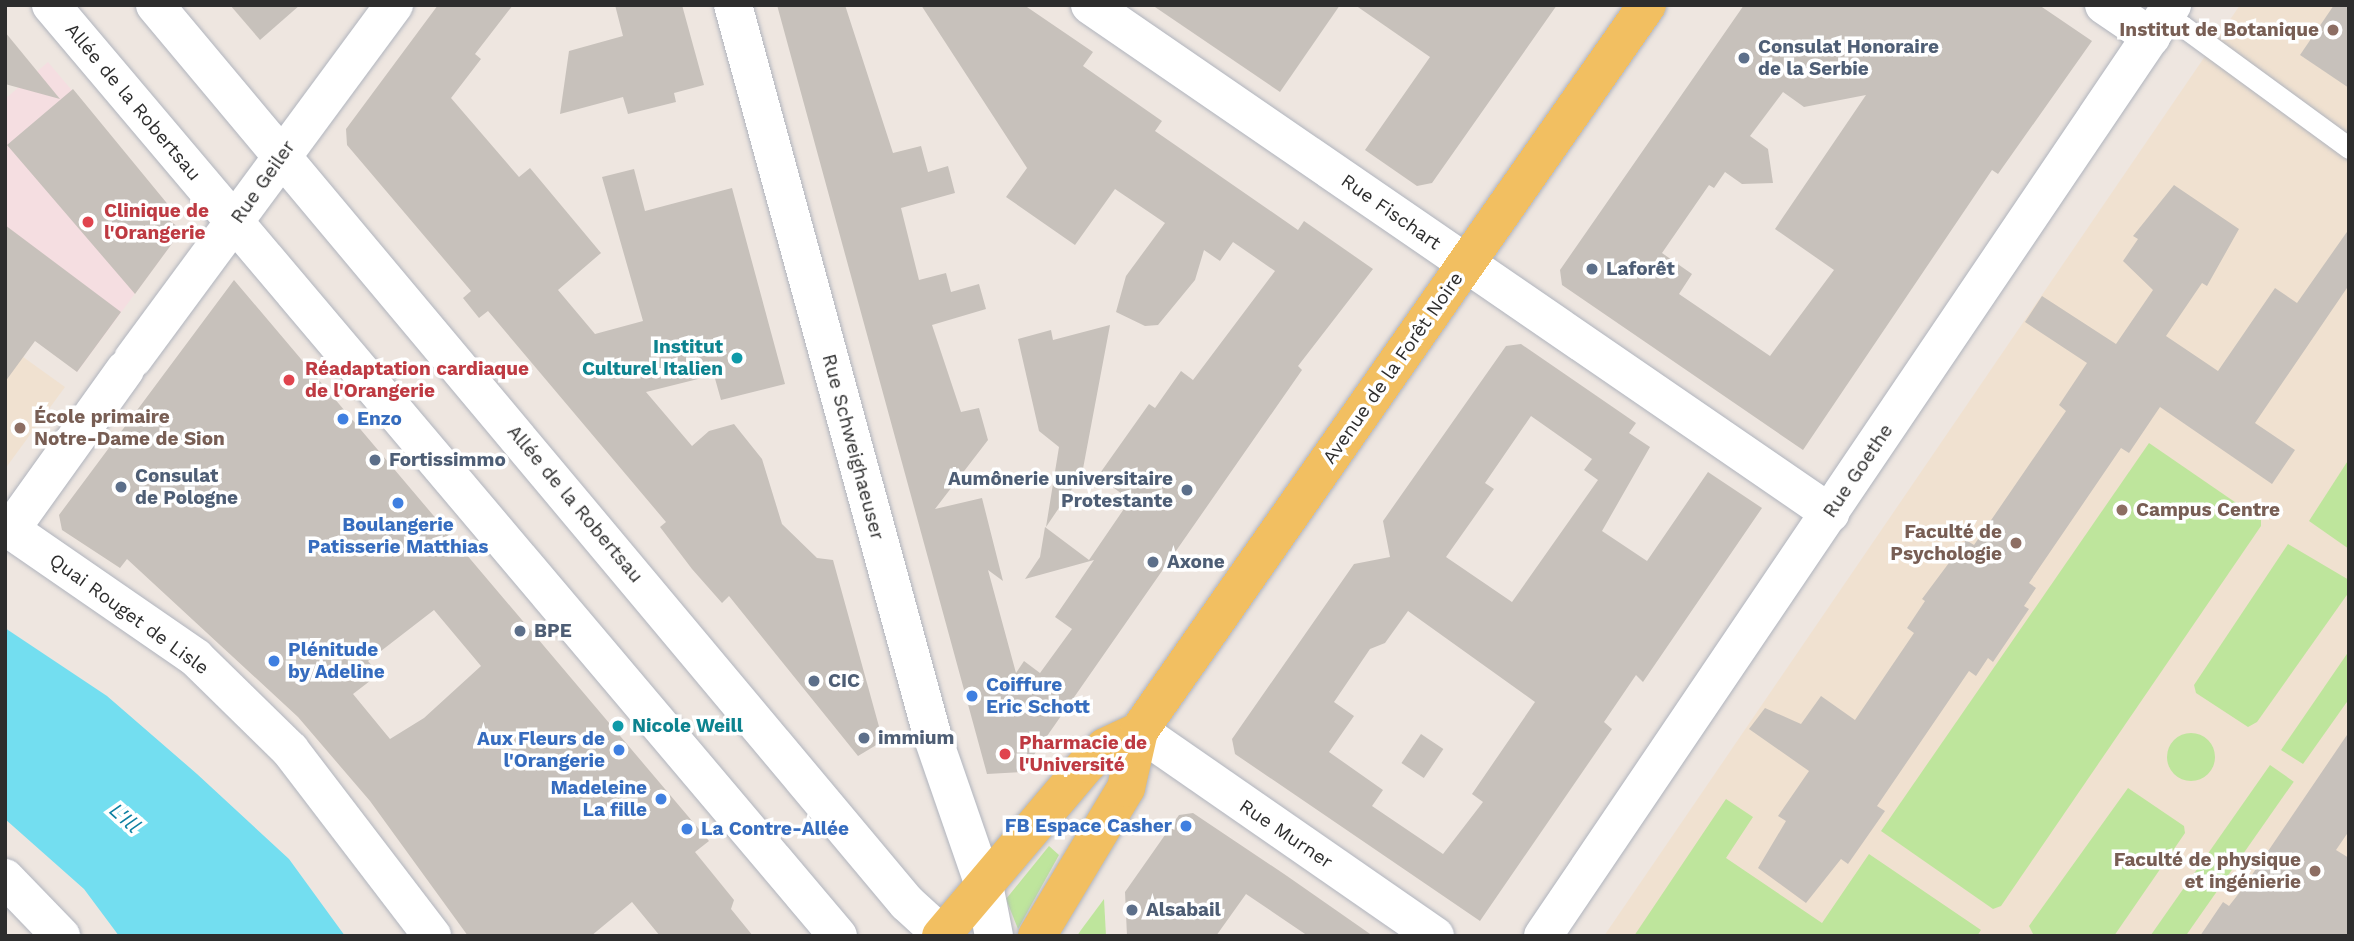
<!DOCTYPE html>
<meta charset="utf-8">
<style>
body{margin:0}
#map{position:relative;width:2354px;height:941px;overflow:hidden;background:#eee6e0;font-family:"Work Sans",sans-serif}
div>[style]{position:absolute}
.education>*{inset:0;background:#f0e1d0}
.medical>*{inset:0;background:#f5dee1}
.green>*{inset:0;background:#bee59c;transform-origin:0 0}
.round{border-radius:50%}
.water>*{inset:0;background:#73def0}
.building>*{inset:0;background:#c7c1bb;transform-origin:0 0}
.roads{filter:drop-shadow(0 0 2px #b0b4bd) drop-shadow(0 0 2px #b0b4bd)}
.service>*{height:21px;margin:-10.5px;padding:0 10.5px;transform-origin:10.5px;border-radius:10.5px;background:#fff}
.minor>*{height:38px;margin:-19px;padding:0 19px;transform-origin:19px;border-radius:19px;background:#fff}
.secondary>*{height:38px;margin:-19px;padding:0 19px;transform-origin:19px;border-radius:19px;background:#fff}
.primary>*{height:38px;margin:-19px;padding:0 19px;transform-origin:19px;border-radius:19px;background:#f2bf61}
.dots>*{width:19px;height:19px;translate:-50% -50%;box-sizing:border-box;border:4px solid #fff;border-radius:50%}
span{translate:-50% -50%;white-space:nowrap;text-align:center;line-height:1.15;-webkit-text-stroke:7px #fff;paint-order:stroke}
.education-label{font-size:19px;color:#785e54;font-weight:700}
.right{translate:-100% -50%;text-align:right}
.left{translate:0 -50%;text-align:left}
.service-label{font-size:19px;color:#4e5e75;font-weight:700}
.street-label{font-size:19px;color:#2d2d2d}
.health-label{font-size:19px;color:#be3a42;font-weight:700}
.culture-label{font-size:19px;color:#0d838f;font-weight:700}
.shop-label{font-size:19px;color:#366cbe;font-weight:700}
.water-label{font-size:21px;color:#0d80a2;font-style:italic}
.frame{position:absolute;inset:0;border:7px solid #2d2d2d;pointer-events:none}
</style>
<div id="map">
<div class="education">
<i style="clip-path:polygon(2240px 5px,2349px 5px,2349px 936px,1604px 936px)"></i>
<i style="clip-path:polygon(5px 344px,65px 387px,5px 469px)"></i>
</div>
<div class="medical">
<i style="clip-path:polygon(48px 62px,170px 207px,161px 214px,182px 230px,77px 372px,5px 313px,5px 99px)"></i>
</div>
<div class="green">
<i style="clip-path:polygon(2149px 443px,2261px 520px,2261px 526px,2001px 906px,1993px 909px,1881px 831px)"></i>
<i style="clip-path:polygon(2349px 459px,2349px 549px,2309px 521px)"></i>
<i style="clip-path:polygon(2288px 544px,2349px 580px,2349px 592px,2257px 722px,2248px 727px,2196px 693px,2194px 685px)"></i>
<i style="clip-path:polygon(2349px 651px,2349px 699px,2303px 764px,2281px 750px)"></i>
<i class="round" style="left:2167px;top:733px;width:48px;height:48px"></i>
<i style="left:2270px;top:765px;width:29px;height:207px;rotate:35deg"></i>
<i style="clip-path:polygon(2128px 788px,2184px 826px,2185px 833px,2114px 936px,2034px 936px,2029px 926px)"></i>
<i style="clip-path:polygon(1726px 799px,1753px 817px,1726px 858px,1822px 923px,1869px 854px,1981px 930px,1977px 936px,1634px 936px)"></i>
<i style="clip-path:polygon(1049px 846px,1059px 855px,1018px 929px,1006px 899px)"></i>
<i style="clip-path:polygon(1104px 899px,1106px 936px,1077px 936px,1081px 930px)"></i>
</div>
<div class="water">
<i style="clip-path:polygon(5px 628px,107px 696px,197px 774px,289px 859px,345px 936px,119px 936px,84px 889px,5px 819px)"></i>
</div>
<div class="building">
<i style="clip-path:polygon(230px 5px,300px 5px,260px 40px)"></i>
<i style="clip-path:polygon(438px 5px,513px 5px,475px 54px,481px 59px,451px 98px,519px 177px,530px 168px,601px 253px,558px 290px,595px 334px,643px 321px,602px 177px,634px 169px,645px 211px,732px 188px,785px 384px,721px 400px,714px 375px,646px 392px,692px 446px,709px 431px,734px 424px,762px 459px,782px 524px,817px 558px,833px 560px,883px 741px,858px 756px,729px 596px,722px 603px,692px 569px,660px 527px,666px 522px,488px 311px,479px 318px,463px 298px,471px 291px,347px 145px,346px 129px)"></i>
<i style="clip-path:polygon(615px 5px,682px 5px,704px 85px,674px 93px,676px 102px,628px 114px,623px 97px,560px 114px,569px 51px,623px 36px)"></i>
<i style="clip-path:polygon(777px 5px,845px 5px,893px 153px,921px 146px,928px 172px,948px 166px,955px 193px,901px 208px,919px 280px,946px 273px,951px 292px,979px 284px,986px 309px,932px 325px,961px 412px,979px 408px,988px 440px,935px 509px,982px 498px,1003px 581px,988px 570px,1016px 673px,1024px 661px,1040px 673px,1072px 629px,1055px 617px,1094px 560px,1025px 579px,1040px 557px,1045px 527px,1089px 560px,1130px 500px,1098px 476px,1149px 404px,1155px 408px,1181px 371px,1193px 380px,1275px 271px,1233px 242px,1220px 261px,1204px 250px,1195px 280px,1158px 325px,1145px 326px,1116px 312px,1126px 276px,1165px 223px,1115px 189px,1075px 245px,1006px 197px,1027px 168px,921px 5px,1024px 5px,1093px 52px,1083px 66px,1162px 121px,1155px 131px,1298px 230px,1304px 221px,1373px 269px,1298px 366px,1302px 370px,1022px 772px,987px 774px)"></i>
<i style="clip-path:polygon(1152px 5px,1340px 5px,1280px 92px)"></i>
<i style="clip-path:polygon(1355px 5px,1557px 5px,1432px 183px,1417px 186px,1365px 150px,1430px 57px)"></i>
<i style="clip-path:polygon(evenodd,1744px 5px,2039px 5px,2092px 41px,1998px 174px,1992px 170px,1803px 450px,1562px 285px,1560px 270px,1744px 5px,1783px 92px,1804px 107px,1866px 95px,1775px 229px,1834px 270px,1770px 356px,1679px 294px,1692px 274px,1662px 253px,1709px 185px,1714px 188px,1725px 172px,1742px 184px,1773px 183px,1768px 149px,1750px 136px,1783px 92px)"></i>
<i style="clip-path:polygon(2334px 5px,2349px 5px,2349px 88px,2300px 55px)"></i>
<i style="clip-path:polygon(5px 32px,60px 99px,5px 84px)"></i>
<i style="clip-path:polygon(73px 89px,170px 207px,161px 214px,182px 230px,135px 294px,7px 145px)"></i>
<i style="clip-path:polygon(2174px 185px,2239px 229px,2207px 286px,2202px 283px,2166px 336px,2218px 371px,2275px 288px,2297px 303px,2349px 229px,2349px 285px,2255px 423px,2295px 450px,2272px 484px,2160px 407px,2129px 453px,2121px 448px,2029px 583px,2036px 588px,2024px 606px,2029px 609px,1993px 662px,1988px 658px,1976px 676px,1969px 671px,1877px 806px,1885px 811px,1848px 864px,1841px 859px,1806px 903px,1758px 868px,1786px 821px,1778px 816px,1809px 771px,1749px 729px,1765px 708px,1801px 724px,1821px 696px,1855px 720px,1914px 633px,1907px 628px,1925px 601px,1922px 599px,1966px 540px,1974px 545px,2066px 411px,2059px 405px,2087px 363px,2025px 322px,2042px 296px,2116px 344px,2153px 290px,2123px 261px,2138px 239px,2133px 236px)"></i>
<i style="clip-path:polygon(5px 225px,121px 312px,77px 372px,35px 341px,5px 382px)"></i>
<i style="clip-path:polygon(evenodd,234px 280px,709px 841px,695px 852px,734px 900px,731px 909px,753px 936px,660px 936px,632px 902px,591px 936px,468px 936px,370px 801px,298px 717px,127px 559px,120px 568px,62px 530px,59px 515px,234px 280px,434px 610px,481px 666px,424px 718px,390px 739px,353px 694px,379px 674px,368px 661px,434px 610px)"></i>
<i style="clip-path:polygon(1110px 325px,1082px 474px,1046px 527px,1059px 447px,1039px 431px,1018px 339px,1051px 330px,1053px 340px)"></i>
<i style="clip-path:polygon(evenodd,1521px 344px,1636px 423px,1629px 433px,1650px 447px,1602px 531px,1647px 561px,1708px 472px,1762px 508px,1643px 682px,1636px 675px,1604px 722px,1612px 729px,1480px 921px,1235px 754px,1232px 739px,1354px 564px,1390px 557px,1383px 521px,1506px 346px,1521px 344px,1531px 416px,1592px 459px,1584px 470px,1598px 480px,1512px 602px,1446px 557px,1494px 489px,1485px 483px,1531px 416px,1521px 344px,1408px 611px,1535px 702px,1472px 794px,1483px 802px,1443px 854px,1372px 806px,1383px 790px,1329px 752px,1354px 716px,1334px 702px,1370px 649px,1385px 643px,1408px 611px)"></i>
<i style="clip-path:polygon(2349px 732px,2349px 831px,2336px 850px,2349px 858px,2349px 936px,2200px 936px,2223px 902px,2229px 906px,2243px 888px)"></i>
<i style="left:1421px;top:734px;width:27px;height:35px;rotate:34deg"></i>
<i style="clip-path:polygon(1193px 813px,1287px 876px,1373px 936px,1308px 936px,1246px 894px,1216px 936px,1127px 936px,1125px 892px,1179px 815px)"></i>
</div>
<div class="roads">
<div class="service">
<i style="left:2166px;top:14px;width:227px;rotate:36.2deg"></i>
</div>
<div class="minor">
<i style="left:733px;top:5px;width:760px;rotate:74.74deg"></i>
<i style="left:933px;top:738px;width:156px;rotate:70.9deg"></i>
<i style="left:1090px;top:5px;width:898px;rotate:34.47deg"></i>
<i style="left:2104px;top:5px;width:57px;rotate:34.2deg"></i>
<i style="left:133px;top:359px;width:440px;rotate:-53.6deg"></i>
<i style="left:5px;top:526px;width:232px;rotate:34.6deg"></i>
<i style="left:196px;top:658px;width:132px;rotate:44.4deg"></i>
<i style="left:290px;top:750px;width:234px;rotate:52.6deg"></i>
<i style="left:11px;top:529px;width:196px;rotate:-54.4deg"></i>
<i style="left:1139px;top:731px;width:360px;rotate:34.7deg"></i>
<i style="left:5px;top:878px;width:81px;rotate:46deg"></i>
<i style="left:1543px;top:936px;width:1124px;rotate:-55.96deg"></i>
</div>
<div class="secondary">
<i style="left:51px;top:5px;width:1219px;rotate:49.79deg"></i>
<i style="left:155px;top:5px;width:1171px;rotate:50.06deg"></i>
<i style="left:907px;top:903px;width:49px;rotate:42.5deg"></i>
<i style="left:984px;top:885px;width:52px;rotate:78.9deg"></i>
</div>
<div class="primary">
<i style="left:941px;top:936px;width:226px;rotate:-49.7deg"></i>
<i style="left:1087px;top:764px;width:25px;rotate:-43deg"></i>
<i style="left:1105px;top:747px;width:38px;rotate:-25deg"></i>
<i style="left:1037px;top:936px;width:173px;rotate:-59deg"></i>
<i style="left:1126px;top:788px;width:58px;rotate:-77.2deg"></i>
<i style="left:1139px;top:731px;width:886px;rotate:-55.02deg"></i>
</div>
</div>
<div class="dots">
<i style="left:2333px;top:30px;background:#8d6e63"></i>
<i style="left:1744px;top:58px;background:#5c6f8a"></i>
<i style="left:88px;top:222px;background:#e0444e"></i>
<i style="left:1592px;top:269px;background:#5c6f8a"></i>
<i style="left:737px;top:358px;background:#0f9aa8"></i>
<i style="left:289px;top:380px;background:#e0444e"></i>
<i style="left:343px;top:419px;background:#3f7fe0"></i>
<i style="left:20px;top:428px;background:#8d6e63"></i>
<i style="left:375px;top:460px;background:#5c6f8a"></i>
<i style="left:121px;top:487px;background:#5c6f8a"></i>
<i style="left:1187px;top:490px;background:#5c6f8a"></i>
<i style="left:398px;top:503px;background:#3f7fe0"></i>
<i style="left:2122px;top:510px;background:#8d6e63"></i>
<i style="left:2016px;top:543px;background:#8d6e63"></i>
<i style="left:1153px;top:562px;background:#5c6f8a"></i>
<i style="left:520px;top:631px;background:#5c6f8a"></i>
<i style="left:274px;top:661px;background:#3f7fe0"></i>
<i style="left:814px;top:681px;background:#5c6f8a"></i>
<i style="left:972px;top:696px;background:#3f7fe0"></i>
<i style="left:618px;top:726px;background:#0f9aa8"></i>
<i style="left:864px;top:738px;background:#5c6f8a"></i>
<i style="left:619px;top:750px;background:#3f7fe0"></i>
<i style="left:1005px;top:754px;background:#e0444e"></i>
<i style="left:661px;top:799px;background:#3f7fe0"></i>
<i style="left:1186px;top:826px;background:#3f7fe0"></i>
<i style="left:687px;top:829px;background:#3f7fe0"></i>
<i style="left:2315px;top:871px;background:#8d6e63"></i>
<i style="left:1132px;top:910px;background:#5c6f8a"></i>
</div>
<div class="education-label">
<span class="right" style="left:2319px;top:30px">Institut de Botanique</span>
<span class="left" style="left:34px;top:428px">École primaire<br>Notre-Dame de Sion</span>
<span class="left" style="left:2136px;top:510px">Campus Centre</span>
<span class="right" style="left:2002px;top:543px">Faculté de<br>Psychologie</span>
<span class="right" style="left:2301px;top:871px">Faculté de physique<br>et ingénierie</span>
</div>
<div class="service-label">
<span class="left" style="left:1758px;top:58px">Consulat Honoraire<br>de la Serbie</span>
<span class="left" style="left:1606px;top:269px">Laforêt</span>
<span class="left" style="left:389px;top:460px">Fortissimmo</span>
<span class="left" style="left:135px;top:487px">Consulat<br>de Pologne</span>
<span class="right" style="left:1173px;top:490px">Aumônerie universitaire<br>Protestante</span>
<span class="left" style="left:1167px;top:562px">Axone</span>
<span class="left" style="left:534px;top:631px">BPE</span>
<span class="left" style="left:828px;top:681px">CIC</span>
<span class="left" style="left:878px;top:738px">immium</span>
<span class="left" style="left:1146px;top:910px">Alsabail</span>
</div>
<div class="street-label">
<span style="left:133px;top:102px;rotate:50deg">Allée de la Robertsau</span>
<span style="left:263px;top:182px;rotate:-55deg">Rue Geiler</span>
<span style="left:1391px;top:212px;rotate:35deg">Rue Fischart</span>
<span style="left:1393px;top:368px;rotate:-55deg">Avenue de la Forêt Noire</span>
<span style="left:853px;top:447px;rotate:75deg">Rue Schweighaeuser</span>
<span style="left:1858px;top:471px;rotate:-56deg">Rue Goethe</span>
<span style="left:575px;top:504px;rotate:50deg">Allée de la Robertsau</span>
<span style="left:129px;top:614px;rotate:36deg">Quai Rouget de Lisle</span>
<span style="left:1286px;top:834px;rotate:34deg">Rue Murner</span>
</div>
<div class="health-label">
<span class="left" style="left:104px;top:222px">Clinique de<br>l'Orangerie</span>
<span class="left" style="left:305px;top:380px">Réadaptation cardiaque<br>de l'Orangerie</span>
<span class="left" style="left:1019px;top:754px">Pharmacie de<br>l'Université</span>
</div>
<div class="culture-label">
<span class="right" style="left:723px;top:358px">Institut<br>Culturel Italien</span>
<span class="left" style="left:632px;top:726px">Nicole Weill</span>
</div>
<div class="shop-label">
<span class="left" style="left:357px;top:419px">Enzo</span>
<span style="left:398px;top:536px">Boulangerie<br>Patisserie Matthias</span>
<span class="left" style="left:288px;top:661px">Plénitude<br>by Adeline</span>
<span class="left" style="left:986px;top:696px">Coiffure<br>Eric Schott</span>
<span class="right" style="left:605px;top:750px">Aux Fleurs de<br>l'Orangerie</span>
<span class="right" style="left:647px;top:799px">Madeleine<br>La fille</span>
<span class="right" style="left:1172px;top:826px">FB Espace Casher</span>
<span class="left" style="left:701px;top:829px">La Contre-Allée</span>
</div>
<div class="water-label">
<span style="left:125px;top:818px;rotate:42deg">L'Ill</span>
</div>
<div class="frame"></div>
</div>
